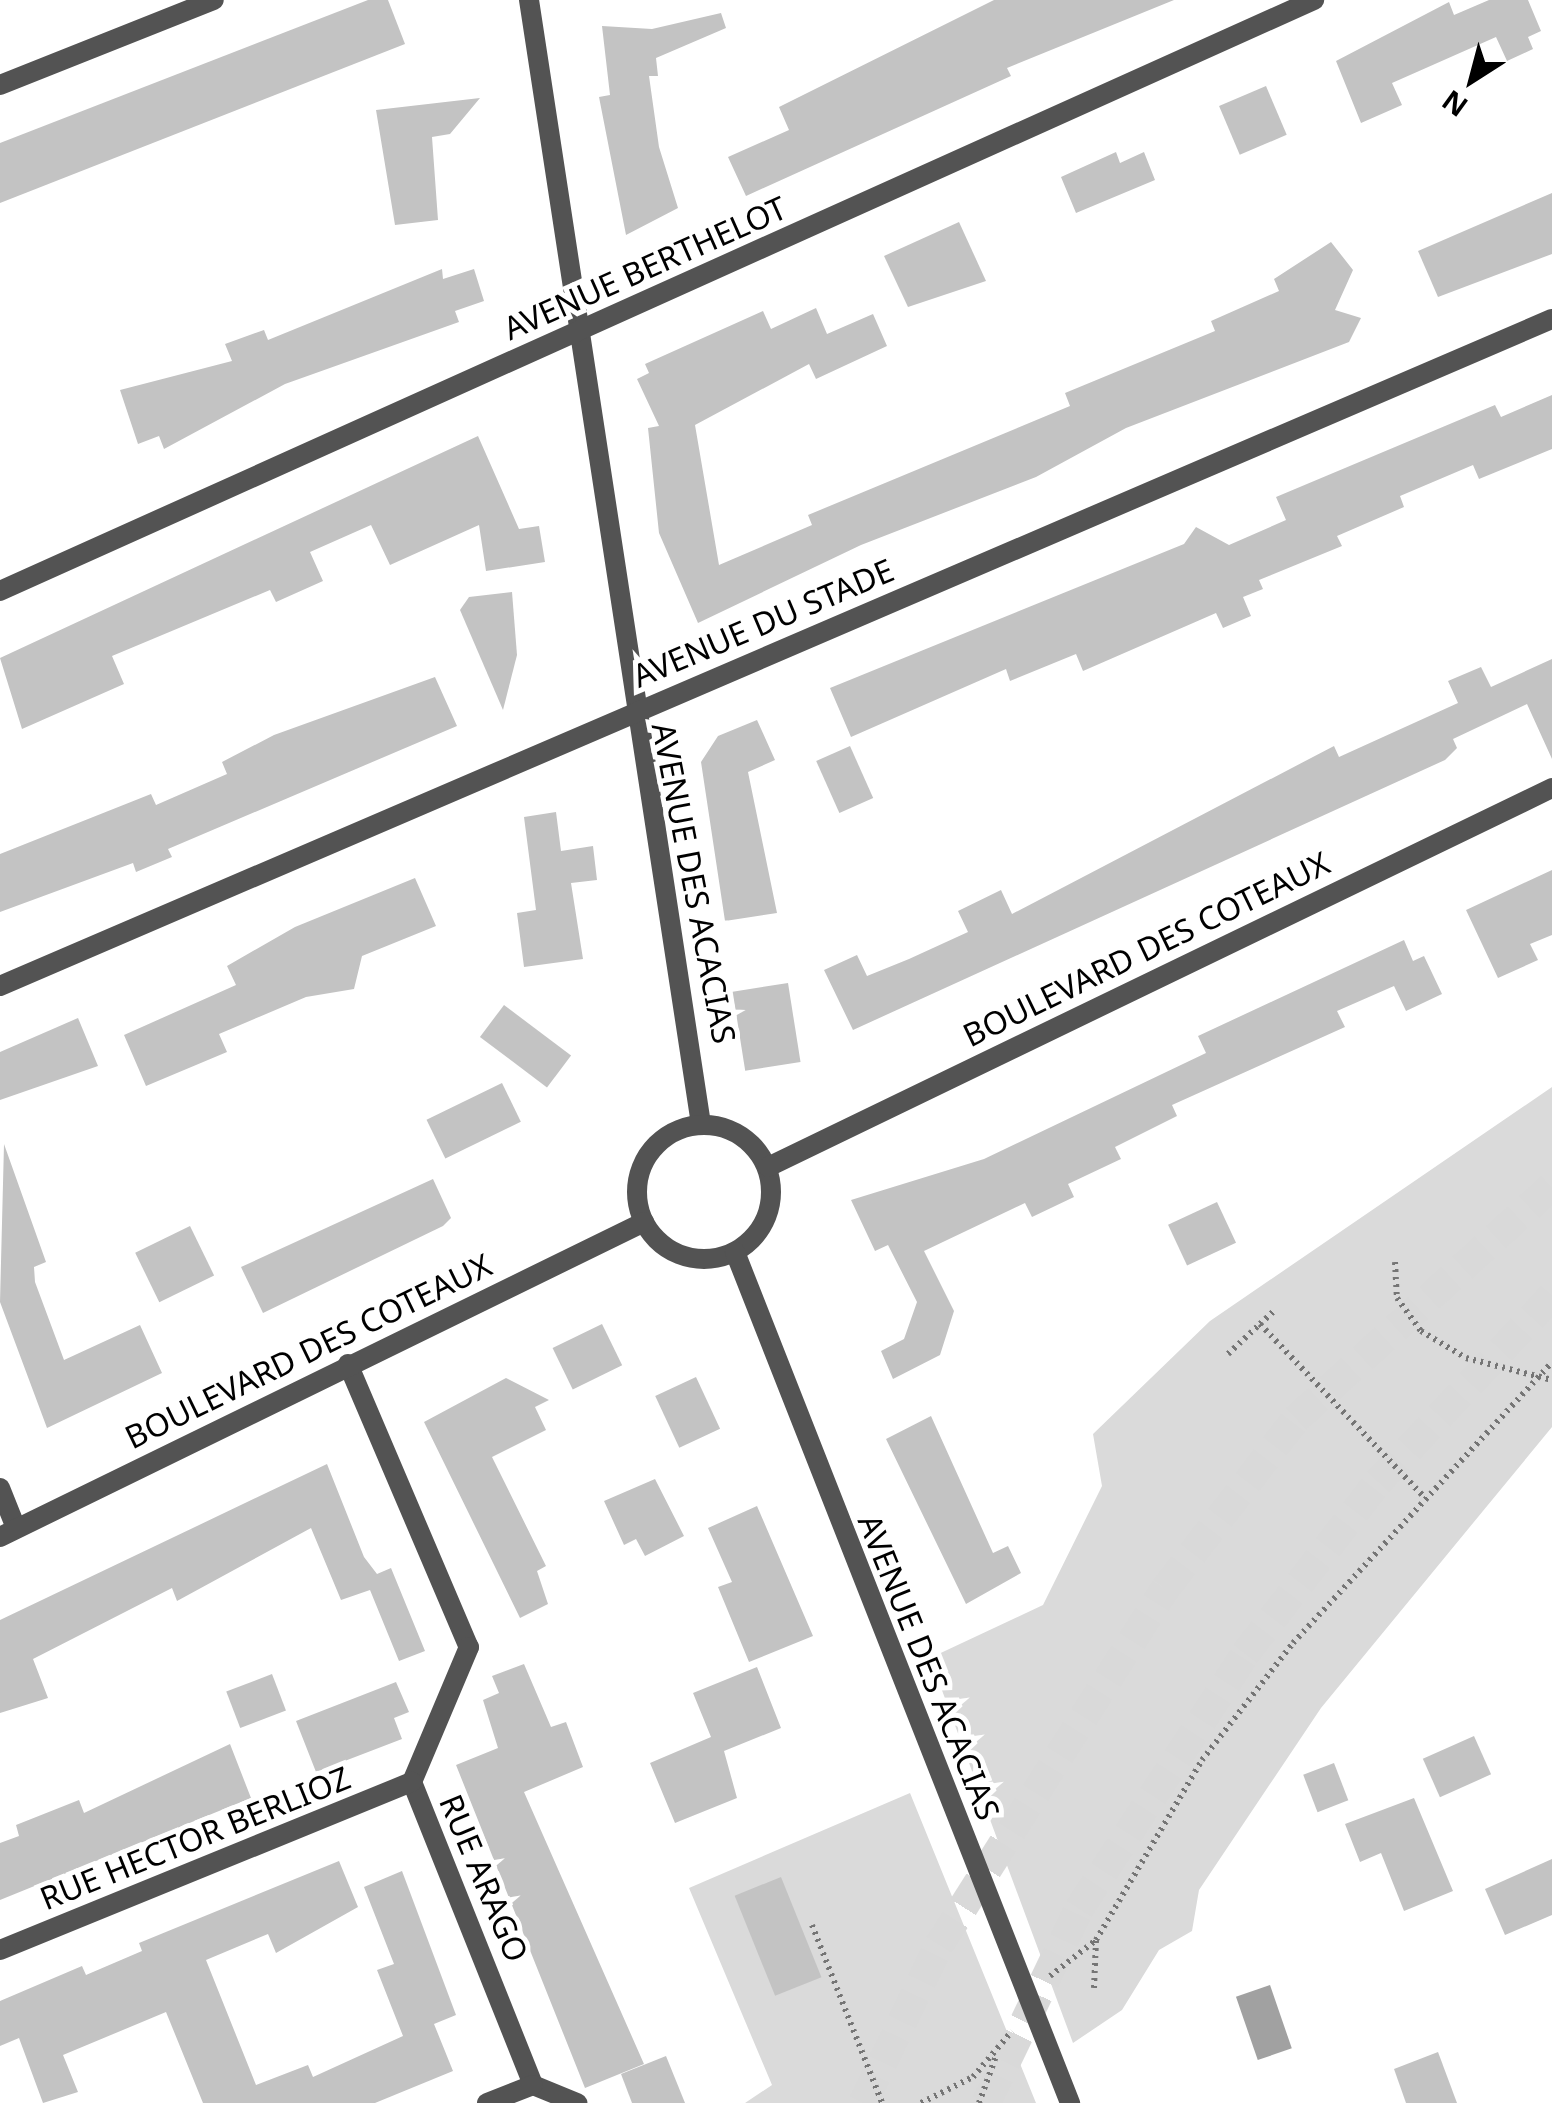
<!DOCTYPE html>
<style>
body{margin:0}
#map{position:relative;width:1552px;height:2103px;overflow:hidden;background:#fff;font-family:"Noto Sans",sans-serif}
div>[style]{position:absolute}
.green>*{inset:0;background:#dadada}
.water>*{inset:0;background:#a1a1a1;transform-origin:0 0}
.building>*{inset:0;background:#c3c3c3;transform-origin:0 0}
.highway-tunnel>*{height:30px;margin-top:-15px;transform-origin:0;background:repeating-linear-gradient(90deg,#d9d9d9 0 30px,transparent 0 45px)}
.path>*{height:6px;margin-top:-3px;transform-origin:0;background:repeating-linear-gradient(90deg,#757575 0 2.5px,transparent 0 7.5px)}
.street>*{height:20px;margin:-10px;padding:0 10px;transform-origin:10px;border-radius:10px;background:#535353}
.street>.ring{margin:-10px;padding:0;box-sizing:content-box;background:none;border:20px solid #535353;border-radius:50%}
span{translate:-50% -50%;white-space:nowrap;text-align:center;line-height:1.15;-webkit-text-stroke:10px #fff;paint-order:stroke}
.street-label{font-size:32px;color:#000}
.north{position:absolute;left:1422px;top:30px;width:100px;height:100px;-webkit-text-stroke:8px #fff;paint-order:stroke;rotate:216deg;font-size:28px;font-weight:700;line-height:40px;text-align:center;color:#000}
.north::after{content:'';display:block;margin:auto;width:35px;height:45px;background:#000;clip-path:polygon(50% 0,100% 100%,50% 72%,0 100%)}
</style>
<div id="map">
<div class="green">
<i style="clip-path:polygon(1552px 1087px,1552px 1427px,1321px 1708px,1199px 1890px,1192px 1931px,1159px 1950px,1122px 2010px,1073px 2043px,930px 1658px,1043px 1605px,1102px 1486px,1093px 1434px,1210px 1321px)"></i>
<i style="clip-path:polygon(910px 1793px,1036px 2103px,745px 2103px,772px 2085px,689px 1888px)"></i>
</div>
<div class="water">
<i style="left:1270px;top:1985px;width:67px;height:36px;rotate:71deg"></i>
</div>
<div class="building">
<i style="clip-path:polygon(368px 0,388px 0,405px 44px,0 203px,0 143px)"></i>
<i style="clip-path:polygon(994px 0,1174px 0,1007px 68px,1011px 76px,746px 196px,728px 157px,789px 130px,779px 107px)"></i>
<i style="clip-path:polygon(1489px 0,1528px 0,1541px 31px,1528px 37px,1533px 49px,1507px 61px,1496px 37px,1392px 83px,1402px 105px,1361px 123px,1336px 61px,1449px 2px,1454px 15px)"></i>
<i style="clip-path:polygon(721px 13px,726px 28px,656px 58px,658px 76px,649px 76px,659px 147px,678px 208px,626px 235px,599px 97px,610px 95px,602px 26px,652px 29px)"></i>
<i style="left:1266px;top:86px;width:53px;height:51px;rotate:67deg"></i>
<i style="clip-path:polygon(480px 98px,450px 134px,432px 137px,438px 220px,395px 225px,376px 110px)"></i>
<i style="clip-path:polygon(1116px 152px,1120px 163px,1144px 152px,1155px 180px,1076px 213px,1061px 177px)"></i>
<i style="clip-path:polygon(1552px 193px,1552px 254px,1438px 297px,1418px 251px)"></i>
<i style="clip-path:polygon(959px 222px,986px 281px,908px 307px,884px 256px)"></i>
<i style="clip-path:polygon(1331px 242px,1353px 270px,1335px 310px,1361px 318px,1349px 342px,1126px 428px,1036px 477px,861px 545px,698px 623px,659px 533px,648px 428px,659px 426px,637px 379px,649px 373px,645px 364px,763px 311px,771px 329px,816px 308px,827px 334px,873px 314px,887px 346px,816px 379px,809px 364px,695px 425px,719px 565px,812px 525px,808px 515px,1070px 406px,1065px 393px,1215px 331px,1211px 321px,1279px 291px,1274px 279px)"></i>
<i style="clip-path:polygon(442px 269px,443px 279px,474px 269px,484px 301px,455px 311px,459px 322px,285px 384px,164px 449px,159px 436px,138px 444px,120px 390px,232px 361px,225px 344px,264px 330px,268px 340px)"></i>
<i style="clip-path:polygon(1552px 395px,1552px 449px,1479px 479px,1473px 465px,1400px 496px,1404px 507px,1337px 536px,1342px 546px,1259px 580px,1263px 589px,1243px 597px,1251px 616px,1223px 628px,1216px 613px,1083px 671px,1076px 654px,1010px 681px,1006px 669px,851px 737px,830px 688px,1184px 544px,1196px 527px,1229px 545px,1286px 520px,1276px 497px,1495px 405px,1501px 417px)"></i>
<i style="clip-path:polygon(478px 436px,519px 529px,539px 526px,545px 562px,486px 571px,479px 525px,390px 565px,371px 525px,310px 552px,323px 581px,276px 602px,270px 590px,112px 656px,124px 684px,22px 729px,0 658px)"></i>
<i style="clip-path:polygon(512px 592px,517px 655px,503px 710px,460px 610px,469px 597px)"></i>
<i style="clip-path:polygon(1552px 659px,1552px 759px,1527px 704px,1453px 739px,1457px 748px,1445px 760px,853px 1030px,824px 970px,857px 955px,867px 976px,909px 959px,968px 932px,958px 911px,1001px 890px,1012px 914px,1334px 746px,1339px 757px,1458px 703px,1448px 681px,1481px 667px,1491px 687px)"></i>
<i style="clip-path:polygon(435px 677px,457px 726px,168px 849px,172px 857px,136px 872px,133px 863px,0 912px,0 854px,151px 794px,156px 805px,227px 774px,222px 762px,274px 735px)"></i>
<i style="clip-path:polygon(757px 720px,775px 760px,748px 772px,777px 913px,725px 921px,701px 762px,718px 736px)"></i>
<i style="left:850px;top:746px;width:57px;height:37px;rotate:66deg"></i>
<i style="clip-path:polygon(556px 812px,561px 851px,593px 846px,597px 880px,571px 883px,583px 959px,524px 967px,517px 913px,536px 910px,524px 817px)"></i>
<i style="clip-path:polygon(1552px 870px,1552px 935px,1530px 944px,1538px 960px,1498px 978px,1466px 910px)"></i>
<i style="clip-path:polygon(415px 878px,436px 926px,362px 956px,354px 989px,306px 997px,219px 1034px,227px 1052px,146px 1086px,124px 1035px,236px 985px,227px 966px,295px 927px)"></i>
<i style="clip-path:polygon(1404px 940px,1413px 961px,1424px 956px,1442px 994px,1406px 1011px,1394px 986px,1337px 1011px,1345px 1027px,1172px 1105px,1177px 1116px,1115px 1147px,1121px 1159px,1068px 1184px,1074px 1197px,1032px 1217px,1025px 1203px,924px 1251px,954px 1311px,940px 1355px,893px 1379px,881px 1351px,904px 1339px,917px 1302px,888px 1245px,875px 1251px,851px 1200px,984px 1159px,1206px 1053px,1198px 1036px)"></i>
<i style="left:788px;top:983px;width:80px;height:56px;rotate:81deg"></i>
<i style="left:504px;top:1005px;width:84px;height:40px;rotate:37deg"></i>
<i style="clip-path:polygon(78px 1018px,98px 1066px,0 1100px,0 1052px)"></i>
<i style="left:502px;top:1083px;width:43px;height:84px;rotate:64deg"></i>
<i style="clip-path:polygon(4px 1144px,46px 1262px,34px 1267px,35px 1282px,64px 1360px,140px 1325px,162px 1373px,47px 1428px,0 1302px)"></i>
<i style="clip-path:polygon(433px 1179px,451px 1218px,443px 1226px,263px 1313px,241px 1267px)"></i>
<i style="left:1217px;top:1202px;width:45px;height:54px;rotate:65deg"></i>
<i style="left:190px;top:1226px;width:55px;height:61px;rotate:64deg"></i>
<i style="left:602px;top:1324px;width:46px;height:55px;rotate:64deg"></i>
<i style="left:696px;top:1377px;width:57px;height:45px;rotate:65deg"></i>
<i style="clip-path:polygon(506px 1378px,549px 1400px,535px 1407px,546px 1430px,492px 1457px,546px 1566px,537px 1571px,548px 1604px,520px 1618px,424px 1422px)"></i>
<i style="clip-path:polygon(931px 1416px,993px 1553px,1008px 1546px,1021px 1573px,966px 1604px,886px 1439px)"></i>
<i style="clip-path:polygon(327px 1464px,364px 1557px,377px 1574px,391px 1568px,425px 1651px,399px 1661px,370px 1590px,341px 1600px,311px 1528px,177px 1601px,172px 1588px,33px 1659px,48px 1698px,0 1713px,0 1620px)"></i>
<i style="clip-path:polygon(655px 1479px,684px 1536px,645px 1556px,636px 1539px,624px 1545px,604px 1501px)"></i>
<i style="clip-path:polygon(757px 1506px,813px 1636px,749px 1662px,718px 1587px,732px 1582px,708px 1528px)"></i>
<i style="clip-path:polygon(524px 1664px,551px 1727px,566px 1722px,583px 1767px,524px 1792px,644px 2064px,585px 2088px,456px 1765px,498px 1748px,483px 1700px,499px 1693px,492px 1676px)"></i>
<i style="clip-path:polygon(757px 1667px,781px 1728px,724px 1751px,737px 1798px,675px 1823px,650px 1763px,711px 1737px,693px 1693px)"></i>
<i style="left:272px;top:1674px;width:39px;height:49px;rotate:69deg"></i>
<i style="clip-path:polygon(396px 1682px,409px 1712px,394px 1718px,402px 1739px,316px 1772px,296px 1721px)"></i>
<i style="left:1474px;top:1736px;width:42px;height:56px;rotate:66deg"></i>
<i style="clip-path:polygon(230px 1744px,251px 1798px,0 1900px,0 1843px,19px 1836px,16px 1825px,79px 1800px,84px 1813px)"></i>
<i style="left:1334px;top:1763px;width:40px;height:33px;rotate:69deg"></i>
<i style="clip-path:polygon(1414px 1798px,1453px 1891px,1404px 1911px,1381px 1853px,1360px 1862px,1345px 1824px)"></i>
<i style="clip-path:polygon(1552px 1859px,1552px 1915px,1505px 1935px,1485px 1889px)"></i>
<i style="clip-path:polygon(339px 1861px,358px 1907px,276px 1953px,268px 1934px,206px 1960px,256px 2085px,308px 2065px,313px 2077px,403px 2036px,377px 1970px,394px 1964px,364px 1887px,402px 1871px,456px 2015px,434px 2024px,453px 2071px,375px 2103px,203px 2103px,166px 2012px,63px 2055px,78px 2092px,43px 2103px,19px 2038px,0 2046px,0 2001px,82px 1966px,86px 1975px,142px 1951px,139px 1943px)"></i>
<i style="left:781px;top:1877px;width:108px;height:50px;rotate:68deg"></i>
<i style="clip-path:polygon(1438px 2052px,1457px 2103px,1406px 2103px,1394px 2069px)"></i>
<i style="clip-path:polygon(666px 2056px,685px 2103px,632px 2103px,621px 2074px)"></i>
</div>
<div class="highway-tunnel">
<i style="left:863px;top:2103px;width:175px;rotate:-64.3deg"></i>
<i style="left:939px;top:1945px;width:422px;rotate:-57.6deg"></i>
<i style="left:1165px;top:1589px;width:215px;rotate:-52.4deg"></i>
<i style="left:1296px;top:1419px;width:346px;rotate:-42.3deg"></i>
<i style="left:986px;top:2103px;width:215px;rotate:-64.4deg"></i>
<i style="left:1079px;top:1909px;width:304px;rotate:-56.9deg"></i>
<i style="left:1245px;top:1654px;width:217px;rotate:-52.3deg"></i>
<i style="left:1378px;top:1482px;width:255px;rotate:-46.9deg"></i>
</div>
<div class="path">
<i style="left:1395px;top:1262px;width:36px;rotate:87deg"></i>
<i style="left:1397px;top:1298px;width:41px;rotate:54deg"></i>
<i style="left:1421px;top:1331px;width:52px;rotate:31deg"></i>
<i style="left:1466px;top:1358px;width:89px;rotate:14.3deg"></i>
<i style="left:1260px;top:1324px;width:18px;rotate:-43deg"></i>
<i style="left:1228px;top:1354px;width:44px;rotate:-43.2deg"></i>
<i style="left:1260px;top:1324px;width:240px;rotate:46.5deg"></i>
<i style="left:812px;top:1925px;width:191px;rotate:68.5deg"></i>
<i style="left:1050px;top:1976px;width:57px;rotate:-37.9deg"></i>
<i style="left:1094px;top:1988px;width:48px;rotate:-87.6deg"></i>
<i style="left:1096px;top:1940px;width:209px;rotate:-59.5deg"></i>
<i style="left:1202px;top:1760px;width:148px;rotate:-52.1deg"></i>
<i style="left:1293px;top:1643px;width:382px;rotate:-47.3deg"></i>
<i style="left:921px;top:2103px;width:58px;rotate:-26.6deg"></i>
<i style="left:973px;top:2077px;width:60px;rotate:-49.7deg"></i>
<i style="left:979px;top:2103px;width:50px;rotate:-70.1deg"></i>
</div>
<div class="street">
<i style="left:529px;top:0;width:1137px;rotate:81.3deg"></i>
<i style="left:0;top:85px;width:230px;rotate:-21.7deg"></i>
<i style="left:0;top:591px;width:1441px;rotate:-24.22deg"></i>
<i style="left:0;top:986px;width:1689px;rotate:-23.26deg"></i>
<i class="ring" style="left:637px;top:1125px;width:114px;height:114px"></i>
<i style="left:768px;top:1167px;width:871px;rotate:-25.8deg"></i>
<i style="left:735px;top:1252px;width:915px;rotate:68.51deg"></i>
<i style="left:348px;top:1364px;width:308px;rotate:66.9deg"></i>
<i style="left:469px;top:1647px;width:147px;rotate:112.9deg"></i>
<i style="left:412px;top:1782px;width:326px;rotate:68.2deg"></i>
<i style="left:0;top:1488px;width:43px;rotate:68.2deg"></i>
<i style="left:0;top:1537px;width:717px;rotate:-26.06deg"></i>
<i style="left:0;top:1950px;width:445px;rotate:-22.2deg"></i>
<i style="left:533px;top:2085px;width:48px;rotate:22.2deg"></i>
<i style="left:487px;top:2103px;width:49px;rotate:-21.4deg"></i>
</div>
<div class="street-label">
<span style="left:645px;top:268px;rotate:-24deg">AVENUE BERTHELOT</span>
<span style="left:763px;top:623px;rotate:-23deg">AVENUE DU STADE</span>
<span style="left:694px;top:883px;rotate:79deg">AVENUE DES ACACIAS</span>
<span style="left:1146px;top:949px;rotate:-26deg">BOULEVARD DES COTEAUX</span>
<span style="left:308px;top:1351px;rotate:-26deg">BOULEVARD DES COTEAUX</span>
<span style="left:929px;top:1667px;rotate:68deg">AVENUE DES ACACIAS</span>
<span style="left:195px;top:1838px;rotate:-22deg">RUE HECTOR BERLIOZ</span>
<span style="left:484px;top:1878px;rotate:67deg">RUE ARAGO</span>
</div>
<div class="north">N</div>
</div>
